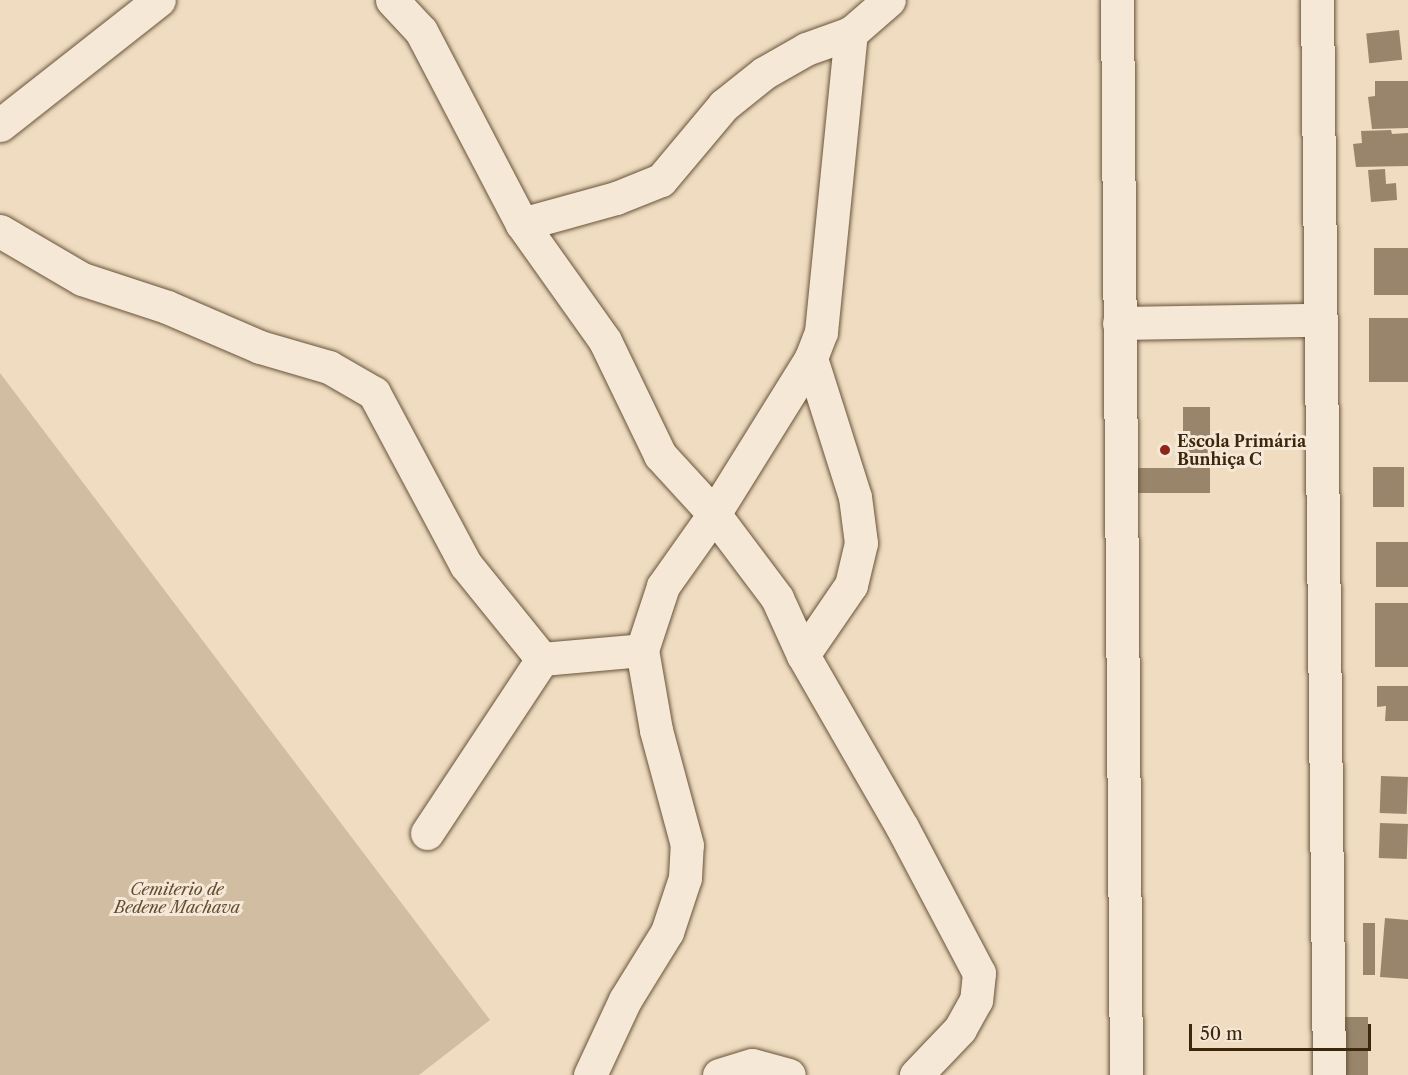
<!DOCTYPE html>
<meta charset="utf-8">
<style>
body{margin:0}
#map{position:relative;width:1408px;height:1075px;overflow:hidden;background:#efdcc1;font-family:"Libre Caslon Text",serif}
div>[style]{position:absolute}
.green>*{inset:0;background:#d1bda2}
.building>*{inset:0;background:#99856b;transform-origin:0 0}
.roads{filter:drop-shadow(0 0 2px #69543a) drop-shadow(0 0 2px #69543a)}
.minor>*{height:33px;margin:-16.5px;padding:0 16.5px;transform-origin:16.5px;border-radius:16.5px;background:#f5e8d7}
.dots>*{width:16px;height:16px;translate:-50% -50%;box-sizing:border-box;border:3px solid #f5e8d7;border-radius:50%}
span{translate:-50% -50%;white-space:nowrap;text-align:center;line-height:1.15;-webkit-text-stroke:6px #f5e8d7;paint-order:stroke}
.poi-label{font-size:16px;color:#3c270d;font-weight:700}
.left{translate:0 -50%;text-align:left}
.park-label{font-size:16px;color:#614c32;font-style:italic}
.scale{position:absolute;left:1189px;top:1024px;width:182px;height:27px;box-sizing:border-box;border:3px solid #3c270d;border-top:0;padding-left:8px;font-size:18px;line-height:21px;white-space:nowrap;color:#3c270d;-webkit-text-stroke:4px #f5e8d7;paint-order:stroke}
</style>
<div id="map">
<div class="green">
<i style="clip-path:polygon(0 373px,490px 1020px,419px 1075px,0 1075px)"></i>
</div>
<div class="building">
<i style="left:1399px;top:30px;width:30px;height:33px;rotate:84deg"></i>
<i style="clip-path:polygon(1375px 81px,1408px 81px,1408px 128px,1372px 129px,1368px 97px,1375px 96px)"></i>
<i style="clip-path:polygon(1391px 130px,1392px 134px,1408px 133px,1408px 166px,1356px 167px,1353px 144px,1362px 143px,1361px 131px)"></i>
<i style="clip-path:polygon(1385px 169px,1386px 184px,1396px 183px,1397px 200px,1371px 202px,1368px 170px)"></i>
<i style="left:1408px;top:248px;width:47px;height:34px;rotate:90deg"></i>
<i style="left:1369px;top:318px;width:39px;height:64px"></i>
<i style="clip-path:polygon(1183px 407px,1210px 407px,1210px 493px,1128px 493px,1128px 468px,1183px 468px)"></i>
<i style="left:1373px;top:467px;width:31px;height:40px"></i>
<i style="left:1408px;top:542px;width:45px;height:32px;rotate:90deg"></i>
<i style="left:1408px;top:603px;width:64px;height:33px;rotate:90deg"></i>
<i style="clip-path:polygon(1377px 686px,1408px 686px,1408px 721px,1385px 721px,1386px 706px,1377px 707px)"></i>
<i style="left:1381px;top:776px;width:27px;height:37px;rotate:2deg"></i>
<i style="left:1380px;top:823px;width:28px;height:35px;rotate:2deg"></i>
<i style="clip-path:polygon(1385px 918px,1408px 920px,1408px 979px,1380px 977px)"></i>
<i style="left:1363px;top:923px;width:12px;height:52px"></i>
<i style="left:1339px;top:1017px;width:29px;height:58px"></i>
</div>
<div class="roads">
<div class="minor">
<i style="left:392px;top:0;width:42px;rotate:46.9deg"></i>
<i style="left:421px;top:31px;width:218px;rotate:62.4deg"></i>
<i style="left:522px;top:224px;width:143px;rotate:54.6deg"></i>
<i style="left:605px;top:341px;width:127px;rotate:64.2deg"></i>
<i style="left:660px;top:455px;width:80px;rotate:47.5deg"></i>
<i style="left:714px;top:514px;width:105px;rotate:53.1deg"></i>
<i style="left:777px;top:598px;width:63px;rotate:65.5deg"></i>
<i style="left:803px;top:655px;width:198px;rotate:60.1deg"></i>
<i style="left:902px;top:827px;width:165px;rotate:62.2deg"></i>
<i style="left:979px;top:973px;width:27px;rotate:96deg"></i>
<i style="left:976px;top:1000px;width:33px;rotate:119deg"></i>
<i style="left:960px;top:1029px;width:64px;rotate:133.7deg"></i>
<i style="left:1117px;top:0;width:1075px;rotate:89.52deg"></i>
<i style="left:1317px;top:0;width:1075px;rotate:89.36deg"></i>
<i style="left:0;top:125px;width:202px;rotate:-38.2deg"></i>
<i style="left:522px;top:224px;width:98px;rotate:-15.5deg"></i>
<i style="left:616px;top:198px;width:48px;rotate:-21.8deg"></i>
<i style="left:661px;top:180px;width:98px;rotate:-50deg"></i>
<i style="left:724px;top:105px;width:51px;rotate:-38.7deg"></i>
<i style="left:764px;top:73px;width:48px;rotate:-29.7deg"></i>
<i style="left:806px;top:49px;width:48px;rotate:-19.6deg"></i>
<i style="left:851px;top:33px;width:50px;rotate:-41deg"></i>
<i style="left:0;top:231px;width:95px;rotate:30.3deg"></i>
<i style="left:82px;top:279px;width:89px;rotate:18.2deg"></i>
<i style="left:167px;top:307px;width:101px;rotate:23.3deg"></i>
<i style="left:260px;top:347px;width:72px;rotate:16.2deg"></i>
<i style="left:329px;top:367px;width:52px;rotate:30deg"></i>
<i style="left:374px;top:393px;width:195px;rotate:61.9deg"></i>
<i style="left:466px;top:565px;width:121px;rotate:51deg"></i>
<i style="left:542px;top:659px;width:100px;rotate:-5.1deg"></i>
<i style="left:1119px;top:323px;width:201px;rotate:-0.9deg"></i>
<i style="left:803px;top:655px;width:85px;rotate:-55.6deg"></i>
<i style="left:851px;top:585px;width:43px;rotate:-76.6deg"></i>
<i style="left:861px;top:543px;width:46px;rotate:-97.4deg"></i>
<i style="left:855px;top:497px;width:146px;rotate:-107.6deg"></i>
<i style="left:427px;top:833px;width:209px;rotate:-56.5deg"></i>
<i style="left:590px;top:1075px;width:83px;rotate:-65deg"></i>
<i style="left:625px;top:1000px;width:80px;rotate:-58.3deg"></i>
<i style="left:667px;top:932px;width:57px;rotate:-71.6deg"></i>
<i style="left:685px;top:878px;width:33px;rotate:-87deg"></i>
<i style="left:687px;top:845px;width:119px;rotate:-105.1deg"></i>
<i style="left:656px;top:730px;width:81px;rotate:-99.9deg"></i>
<i style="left:642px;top:650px;width:67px;rotate:-71.8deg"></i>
<i style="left:663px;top:586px;width:88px;rotate:-54.7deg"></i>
<i style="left:714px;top:514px;width:184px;rotate:-58.1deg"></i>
<i style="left:811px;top:358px;width:28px;rotate:-69deg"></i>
<i style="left:821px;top:332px;width:301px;rotate:-84.3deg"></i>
<i style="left:719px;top:1075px;width:34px;rotate:-17deg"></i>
<i style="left:752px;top:1065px;width:38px;rotate:15deg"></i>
</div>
</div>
<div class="dots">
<i style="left:1165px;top:450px;background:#8f2418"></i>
</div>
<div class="poi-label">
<span class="left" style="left:1177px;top:450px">Escola Primária<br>Bunhiça C</span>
</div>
<div class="park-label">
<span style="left:177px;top:898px">Cemiterio de<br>Bedene Machava</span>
</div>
<div class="scale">50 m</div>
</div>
